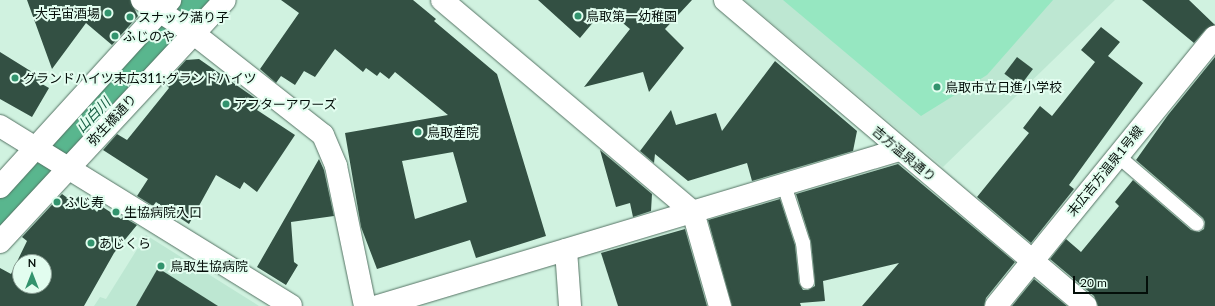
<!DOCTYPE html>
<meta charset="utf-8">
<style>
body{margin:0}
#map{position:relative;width:1215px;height:306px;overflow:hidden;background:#d0f2e0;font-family:Lato,"Noto Sans JP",sans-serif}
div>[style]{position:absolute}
.built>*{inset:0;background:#bde7d2}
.green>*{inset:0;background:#96e7c1}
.river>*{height:45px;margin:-22.5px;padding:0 22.5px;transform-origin:22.5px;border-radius:22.5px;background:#59b68e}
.building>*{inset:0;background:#335043;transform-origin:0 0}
.roads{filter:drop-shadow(0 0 1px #557364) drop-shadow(0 0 1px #557364)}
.service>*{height:14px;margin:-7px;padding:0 7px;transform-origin:7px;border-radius:7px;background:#fff}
.minor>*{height:22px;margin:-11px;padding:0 11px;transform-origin:11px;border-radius:11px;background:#fff}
.dots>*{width:11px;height:11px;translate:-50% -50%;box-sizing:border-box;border:2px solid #e2fdef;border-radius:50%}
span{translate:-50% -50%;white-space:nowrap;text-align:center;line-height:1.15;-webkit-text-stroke:4px #e2fdef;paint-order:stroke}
.poi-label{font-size:13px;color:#040e09}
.right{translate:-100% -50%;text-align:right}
.left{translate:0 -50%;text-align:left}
.street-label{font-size:13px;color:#040e09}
.water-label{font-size:14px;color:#145c41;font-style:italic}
.north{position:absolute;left:12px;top:254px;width:40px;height:40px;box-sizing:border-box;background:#e2fdef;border:1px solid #899d93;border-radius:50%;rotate:0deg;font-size:11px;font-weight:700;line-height:16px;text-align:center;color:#040e09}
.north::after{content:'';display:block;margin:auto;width:14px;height:18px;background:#32936d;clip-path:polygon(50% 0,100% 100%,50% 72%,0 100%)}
.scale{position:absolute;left:1073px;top:276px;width:75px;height:18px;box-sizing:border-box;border:2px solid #040e09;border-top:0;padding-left:5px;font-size:12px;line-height:14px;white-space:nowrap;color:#040e09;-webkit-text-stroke:3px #e2fdef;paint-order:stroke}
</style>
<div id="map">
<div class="built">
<i style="clip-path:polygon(744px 0,1115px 0,943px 167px)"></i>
<i style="clip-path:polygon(146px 235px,259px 306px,94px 306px,100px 297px,106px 299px)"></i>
</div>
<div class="green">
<i style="clip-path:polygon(783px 0,1053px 0,987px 75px,921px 116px)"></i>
</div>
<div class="river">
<i style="left:0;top:212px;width:293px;rotate:-46.4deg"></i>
</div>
<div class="building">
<i style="clip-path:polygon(27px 0,130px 0,138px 16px,112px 45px,86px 23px,52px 69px)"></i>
<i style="clip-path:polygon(evenodd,281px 0,413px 0,436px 19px,434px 21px,497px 74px,546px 236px,476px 258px,470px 240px,377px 269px,361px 227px,345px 133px,448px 115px,395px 72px,389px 79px,380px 72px,377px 76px,366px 68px,363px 72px,335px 49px,315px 77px,304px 71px,295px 85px,281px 76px,276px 83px,260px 69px,299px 13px,281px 0,453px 152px,467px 202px,415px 219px,402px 161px,453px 152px)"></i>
<i style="clip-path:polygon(538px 0,692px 0,665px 29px,684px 48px,649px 92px,643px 72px,584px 87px,630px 29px,605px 8px,580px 38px)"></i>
<i style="clip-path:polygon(1142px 0,1189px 0,1215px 25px,1206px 29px,1194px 43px)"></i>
<i style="clip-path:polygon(1101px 27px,1120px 42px,1108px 56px,1143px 83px,1069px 185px,1074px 189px,1031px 243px,977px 197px,1029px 133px,1023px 128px,1040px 106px,1052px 116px,1095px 62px,1081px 50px)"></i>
<i style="clip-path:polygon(0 52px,45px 80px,42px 84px,49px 88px,32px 117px,0 99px)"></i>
<i style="left:1017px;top:57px;width:20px;height:21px;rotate:37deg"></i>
<i style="clip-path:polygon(1215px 57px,1215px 306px,1098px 306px,1094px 296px,1050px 259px,1066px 239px,1081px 252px,1119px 206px,1115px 202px,1133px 180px,1191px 230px,1199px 232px,1204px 229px,1205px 222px,1203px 218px,1136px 160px,1168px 115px)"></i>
<i style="clip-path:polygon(199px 59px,262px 103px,257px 110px,295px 135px,257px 192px,244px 182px,240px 189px,216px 175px,189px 224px,156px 202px,153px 206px,137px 196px,148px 179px,103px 150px,117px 134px,127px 140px,169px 88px,165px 83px,186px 60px)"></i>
<i style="clip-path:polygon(775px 61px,857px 131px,853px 151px,752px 181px,747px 163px,688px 181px,655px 154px,654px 163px,640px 151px,671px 110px,676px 125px,716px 113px,722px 131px)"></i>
<i style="clip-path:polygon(600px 150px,652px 194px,651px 211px,633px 217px,630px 203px,616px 207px)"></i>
<i style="clip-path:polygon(319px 159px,324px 170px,334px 216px,291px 222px,294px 262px,298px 265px,286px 285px,257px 267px)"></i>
<i style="clip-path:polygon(898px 164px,1015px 262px,986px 298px,984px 306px,862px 306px,899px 263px,823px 281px,825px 301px,800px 303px,801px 306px,732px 306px,708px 220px,780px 199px,795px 245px,799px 283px,803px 290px,808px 290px,815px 286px,815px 282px,811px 242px,796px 194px)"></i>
<i style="clip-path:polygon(evenodd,62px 194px,73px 202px,80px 195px,97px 212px,101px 206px,121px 219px,123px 217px,137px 225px,114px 253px,84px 306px,0 306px,0 268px,11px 274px,27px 241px,22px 237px,62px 194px,20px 262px,44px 262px,44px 286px,20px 286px,20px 262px)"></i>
<i style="clip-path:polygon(685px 229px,707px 306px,618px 306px,601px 253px)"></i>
<i style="clip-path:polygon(158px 268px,218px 306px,136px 306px)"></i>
<i style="clip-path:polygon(1034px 279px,1067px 306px,1012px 306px)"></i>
</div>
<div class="roads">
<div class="service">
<i style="left:1118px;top:156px;width:104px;rotate:40.7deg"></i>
<i style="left:784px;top:185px;width:61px;rotate:71.9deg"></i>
<i style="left:803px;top:243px;width:39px;rotate:84deg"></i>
</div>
<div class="minor">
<i style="left:142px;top:0;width:61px;rotate:32.9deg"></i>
<i style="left:193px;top:33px;width:165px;rotate:38.1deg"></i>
<i style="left:323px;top:135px;width:34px;rotate:67deg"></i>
<i style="left:336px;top:166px;width:143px;rotate:78.3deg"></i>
<i style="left:442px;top:0;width:329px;rotate:40.2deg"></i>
<i style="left:693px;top:212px;width:98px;rotate:74deg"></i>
<i style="left:725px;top:0;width:473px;rotate:40.3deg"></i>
<i style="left:0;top:126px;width:342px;rotate:31.7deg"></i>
<i style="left:0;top:187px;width:253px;rotate:-47.7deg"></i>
<i style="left:0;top:242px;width:330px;rotate:-47.1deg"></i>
<i style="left:566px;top:250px;width:56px;rotate:85.9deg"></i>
<i style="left:378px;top:306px;width:544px;rotate:-16.67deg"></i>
<i style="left:996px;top:306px;width:347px;rotate:-50.9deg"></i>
</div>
</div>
<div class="dots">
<i style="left:108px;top:13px;background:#32936d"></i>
<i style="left:578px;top:16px;background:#32936d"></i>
<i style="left:130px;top:17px;background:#32936d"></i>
<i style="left:115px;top:36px;background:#32936d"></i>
<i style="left:15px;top:78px;background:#32936d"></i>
<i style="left:937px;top:87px;background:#32936d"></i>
<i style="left:226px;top:104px;background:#32936d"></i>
<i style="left:418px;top:132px;background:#32936d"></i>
<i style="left:57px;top:202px;background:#32936d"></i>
<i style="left:116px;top:212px;background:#32936d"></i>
<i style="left:91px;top:243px;background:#32936d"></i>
<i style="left:161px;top:266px;background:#32936d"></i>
</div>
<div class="poi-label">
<span class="right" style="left:100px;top:13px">大宇宙酒場</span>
<span class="left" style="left:586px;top:16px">鳥取第一幼稚園</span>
<span class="left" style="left:138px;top:17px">スナック満り子</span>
<span class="left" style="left:123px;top:36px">ふじのや</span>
<span class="left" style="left:23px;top:78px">グランドハイツ末広311;グランドハイツ</span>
<span class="left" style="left:945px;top:87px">鳥取市立日進小学校</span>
<span class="left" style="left:234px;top:104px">アフターアワーズ</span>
<span class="left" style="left:427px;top:132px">鳥取産院</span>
<span class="left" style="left:65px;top:202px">ふじ寿</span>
<span class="left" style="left:124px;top:212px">生協病院入口</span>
<span class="left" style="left:99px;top:243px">あじくら</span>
<span class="left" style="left:170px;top:266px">鳥取生協病院</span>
</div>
<div class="street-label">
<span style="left:112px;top:120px;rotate:-47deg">弥生橋通り</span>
<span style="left:904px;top:154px;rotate:40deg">吉方温泉通り</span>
<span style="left:1105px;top:171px;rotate:-51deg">末広吉方温泉1号線</span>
</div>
<div class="water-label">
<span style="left:93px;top:115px;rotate:-46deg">山白川</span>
</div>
<div class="north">N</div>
<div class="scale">20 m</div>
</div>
